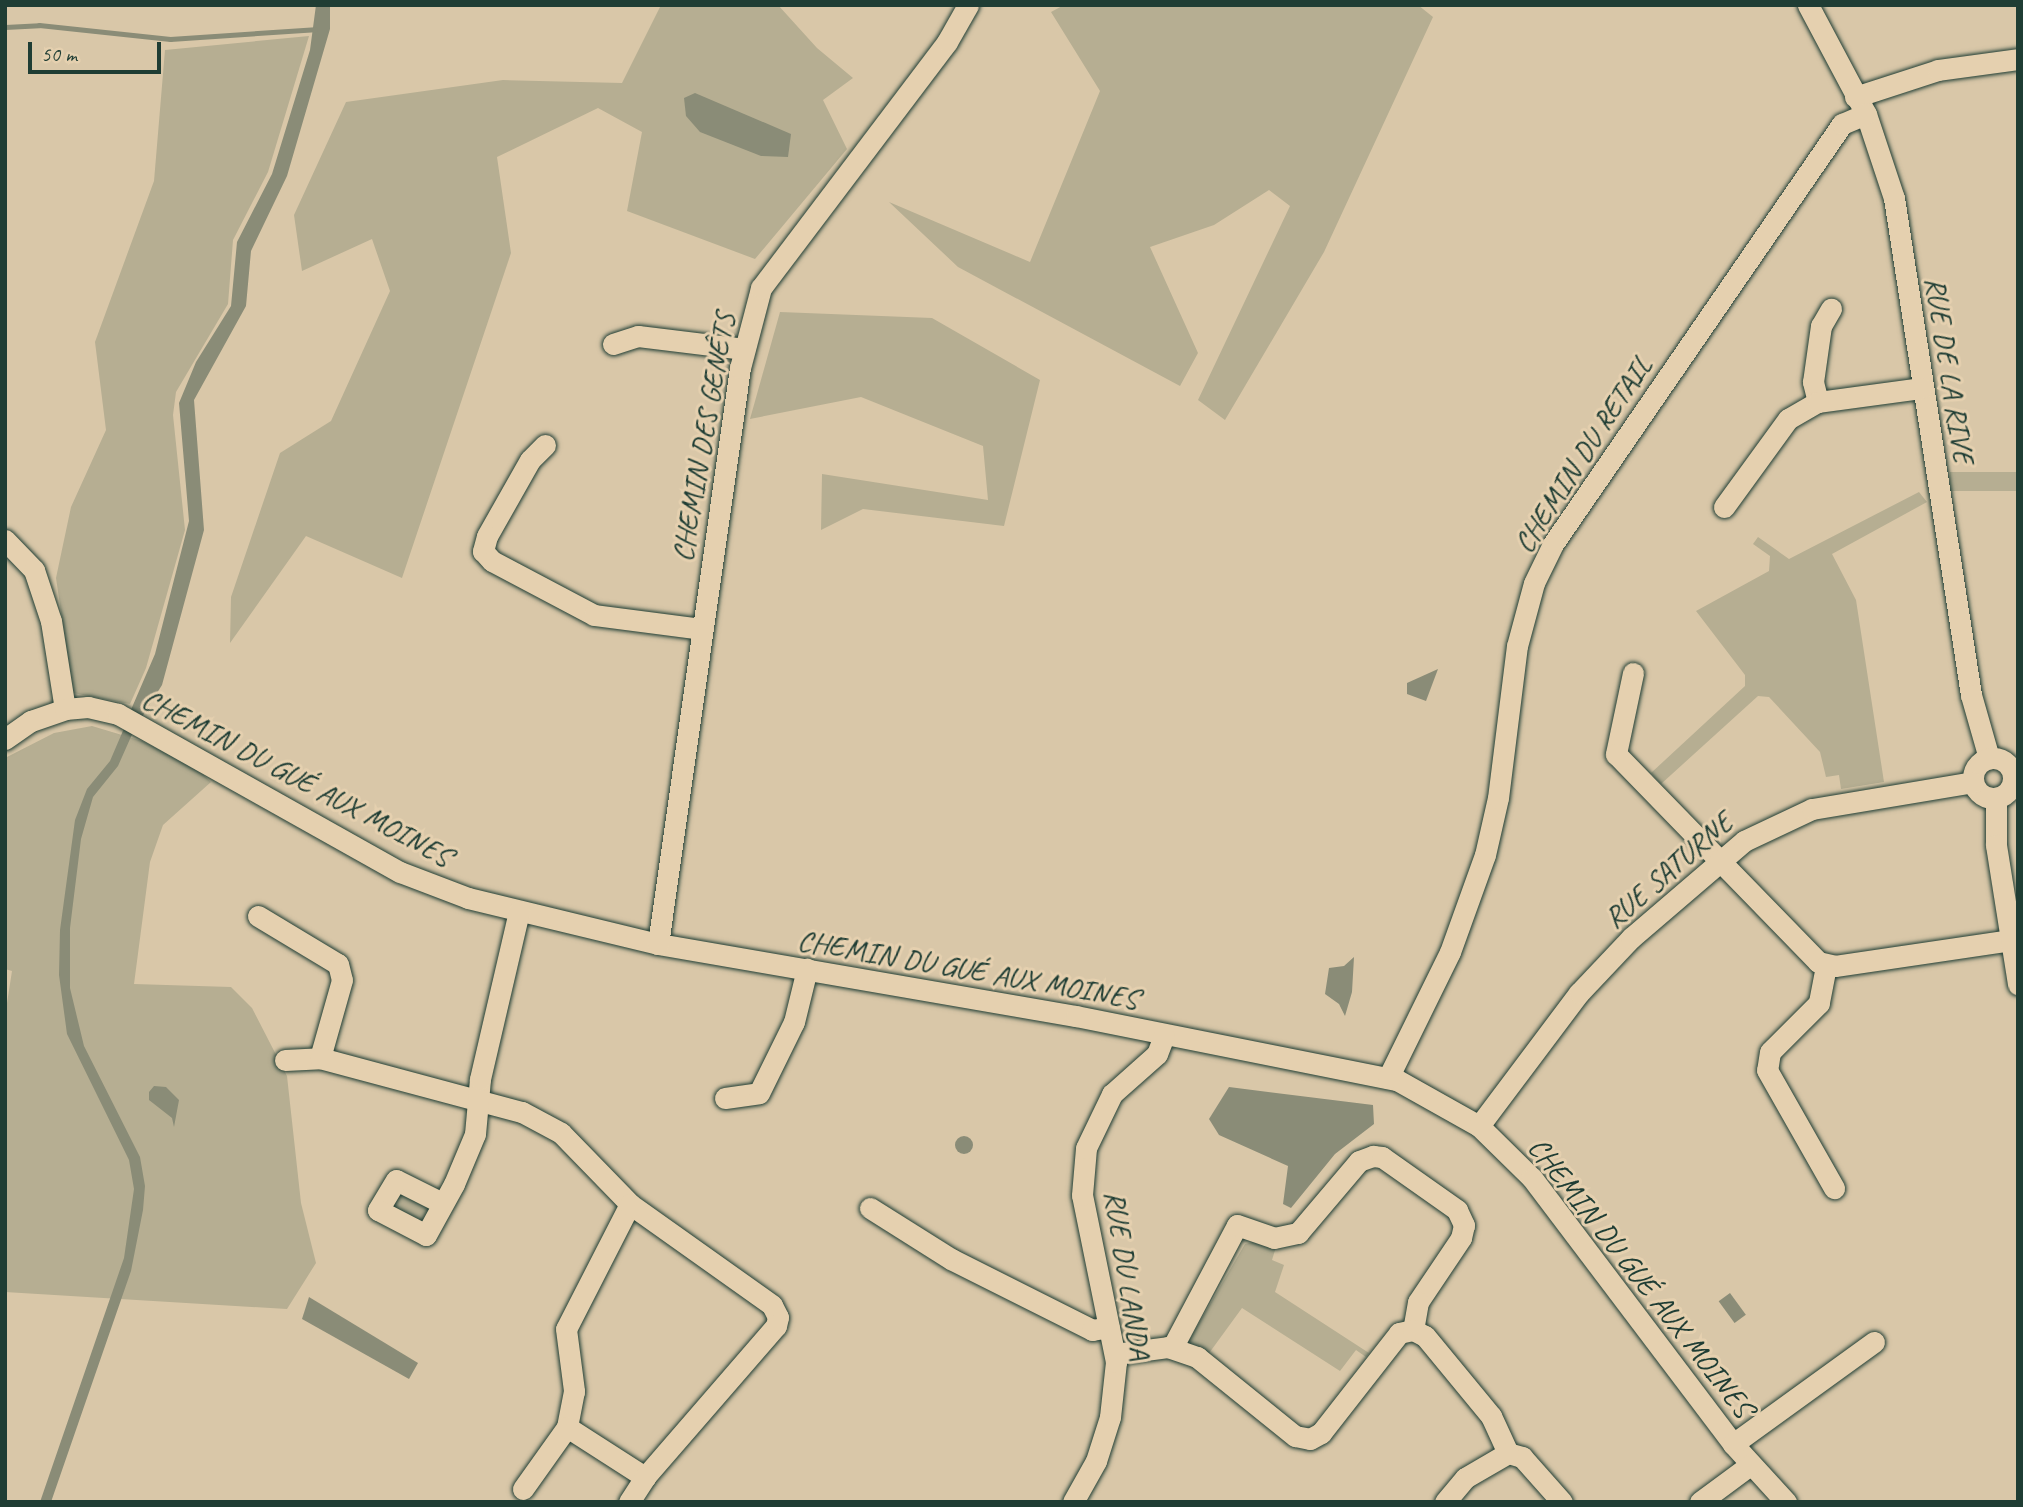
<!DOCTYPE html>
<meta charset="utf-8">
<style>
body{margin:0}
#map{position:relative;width:2023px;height:1507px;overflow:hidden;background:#d9c7a8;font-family:Caveat,sans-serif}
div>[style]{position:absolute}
.green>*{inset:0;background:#b6ae92;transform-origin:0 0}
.water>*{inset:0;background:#8a8c77;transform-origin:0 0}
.round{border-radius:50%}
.stream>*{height:5px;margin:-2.5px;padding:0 2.5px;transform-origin:2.5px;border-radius:2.5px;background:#8a8c77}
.roads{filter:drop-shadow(0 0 2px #1f3d34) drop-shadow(0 0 2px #1f3d34)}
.street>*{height:21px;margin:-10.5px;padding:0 10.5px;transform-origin:10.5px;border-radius:10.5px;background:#e5d0af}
.street>.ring{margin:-10.5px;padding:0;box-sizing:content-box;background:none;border:21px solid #e5d0af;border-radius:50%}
span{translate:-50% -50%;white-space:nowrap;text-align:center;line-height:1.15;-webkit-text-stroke:6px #e5d0af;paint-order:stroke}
.street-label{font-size:30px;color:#1f3d34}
.frame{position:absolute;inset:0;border:7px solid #1f3d34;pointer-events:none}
.scale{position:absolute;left:28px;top:42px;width:133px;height:32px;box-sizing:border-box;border:4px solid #1f3d34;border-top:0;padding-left:9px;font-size:21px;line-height:24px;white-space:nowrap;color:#1f3d34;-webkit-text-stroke:5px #e5d0af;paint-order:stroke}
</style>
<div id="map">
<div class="green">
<i style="clip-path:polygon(661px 5px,778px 5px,817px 48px,853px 78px,823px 100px,847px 149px,755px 259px,627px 211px,642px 132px,598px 108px,497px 157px,511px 253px,402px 578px,306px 536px,230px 643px,231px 597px,280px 453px,331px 421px,390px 291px,372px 239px,302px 271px,294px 215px,346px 102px,503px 80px,622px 83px)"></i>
<i style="clip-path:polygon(1064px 5px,1418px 5px,1433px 17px,1324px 252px,1225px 420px,1198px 400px,1290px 206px,1269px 190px,1214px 225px,1150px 247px,1198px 353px,1180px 386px,958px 267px,889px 202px,1030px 262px,1100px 91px,1051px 12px)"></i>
<i style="clip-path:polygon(309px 36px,268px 172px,233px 240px,228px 304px,176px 392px,173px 415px,185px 530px,146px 668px,130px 704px,73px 693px,56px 578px,71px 507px,106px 430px,95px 342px,154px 181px,165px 50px)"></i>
<i style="clip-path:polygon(780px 312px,932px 318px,1040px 380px,1004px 526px,863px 509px,821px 530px,822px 474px,988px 500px,983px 446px,861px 397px,750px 419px)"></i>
<i style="left:2018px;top:472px;width:19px;height:68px;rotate:90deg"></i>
<i style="clip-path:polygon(1919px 492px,1927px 502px,1832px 554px,1856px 600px,1884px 782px,1841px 789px,1839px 775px,1826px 777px,1820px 752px,1769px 697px,1758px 696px,1661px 784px,1651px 773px,1745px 686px,1745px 675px,1696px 611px,1769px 571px,1770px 556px,1753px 544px,1758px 537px,1789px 559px)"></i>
<i style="clip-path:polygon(92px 726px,142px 741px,196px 768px,211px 782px,163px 825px,150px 862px,134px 984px,231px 987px,252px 1008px,287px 1076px,301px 1203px,316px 1263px,287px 1309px,5px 1292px,5px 1016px,12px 971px,5px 969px,5px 758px,54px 733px)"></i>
<i style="clip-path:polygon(401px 1192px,431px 1206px,424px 1225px,390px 1211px,395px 1193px)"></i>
<i style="clip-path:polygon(1258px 1241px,1276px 1247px,1272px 1260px,1284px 1265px,1275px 1292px,1369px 1353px,1366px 1357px,1356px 1350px,1340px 1371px,1242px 1308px,1207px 1356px,1193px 1348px,1188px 1342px,1245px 1244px)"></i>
</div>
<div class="water">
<i style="clip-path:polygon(316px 5px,330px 5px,330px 29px,287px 176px,251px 251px,246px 306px,194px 400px,204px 530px,162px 685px,142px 717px,130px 712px,155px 654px,189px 521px,179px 403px,196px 362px,231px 306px,237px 242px,272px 174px,310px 50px)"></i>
<i style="clip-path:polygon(695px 93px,791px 134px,788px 157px,761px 156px,700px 132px,686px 116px,684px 98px)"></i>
<i style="clip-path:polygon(1438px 669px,1426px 701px,1407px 694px,1407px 683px)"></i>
<i style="clip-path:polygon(125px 726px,134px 730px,118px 766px,93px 797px,81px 839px,70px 928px,70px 988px,84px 1046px,140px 1157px,145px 1186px,143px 1210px,131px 1271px,51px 1502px,40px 1502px,124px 1258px,134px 1189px,129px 1160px,67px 1034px,59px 975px,60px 930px,75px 820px,87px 789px,110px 761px)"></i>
<i style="clip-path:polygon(1354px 957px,1352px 992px,1345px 1016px,1339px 1004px,1325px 994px,1329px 968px,1344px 966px)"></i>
<i style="clip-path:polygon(154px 1086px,166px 1087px,179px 1100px,174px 1127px,172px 1118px,149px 1100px,149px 1092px)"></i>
<i style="clip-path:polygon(1229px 1087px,1373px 1105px,1374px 1124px,1335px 1154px,1291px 1208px,1283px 1204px,1288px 1166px,1219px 1135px,1209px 1119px)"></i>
<i class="round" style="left:955px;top:1136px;width:18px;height:18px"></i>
<i style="left:1730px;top:1293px;width:27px;height:14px;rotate:54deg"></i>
<i style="clip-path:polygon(309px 1297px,418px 1363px,409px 1379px,302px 1319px)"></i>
</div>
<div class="stream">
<i style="left:5px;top:27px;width:34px;rotate:-3deg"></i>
<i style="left:39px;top:25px;width:132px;rotate:6.1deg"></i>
<i style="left:170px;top:39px;width:145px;rotate:-3.9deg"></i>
</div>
<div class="roads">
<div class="street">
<i style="left:1808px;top:5px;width:123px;rotate:62deg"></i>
<i style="left:1866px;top:114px;width:89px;rotate:71.6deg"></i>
<i style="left:1894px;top:198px;width:503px;rotate:81.19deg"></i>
<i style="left:1971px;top:695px;width:66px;rotate:74.1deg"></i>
<i style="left:1855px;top:97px;width:87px;rotate:-18deg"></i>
<i style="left:1938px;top:70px;width:81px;rotate:-7.8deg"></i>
<i style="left:613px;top:344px;width:26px;rotate:-18deg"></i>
<i style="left:638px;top:336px;width:107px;rotate:7deg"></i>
<i style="left:1818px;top:402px;width:21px;rotate:-104deg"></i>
<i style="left:1813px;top:382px;width:57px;rotate:-81.9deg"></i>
<i style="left:1821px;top:326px;width:20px;rotate:-60deg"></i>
<i style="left:545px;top:445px;width:21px;rotate:135deg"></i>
<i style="left:530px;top:460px;width:87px;rotate:119.5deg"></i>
<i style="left:487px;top:536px;width:16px;rotate:105deg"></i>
<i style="left:483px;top:551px;width:13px;rotate:48deg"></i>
<i style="left:492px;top:561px;width:115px;rotate:27.9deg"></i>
<i style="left:594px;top:615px;width:109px;rotate:7.4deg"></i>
<i style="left:1724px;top:507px;width:109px;rotate:-54deg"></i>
<i style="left:1788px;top:419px;width:34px;rotate:-30deg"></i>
<i style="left:1818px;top:402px;width:104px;rotate:-7.7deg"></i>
<i style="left:5px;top:540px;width:42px;rotate:46deg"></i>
<i style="left:34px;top:570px;width:54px;rotate:71.6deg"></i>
<i style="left:51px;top:621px;width:89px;rotate:81deg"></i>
<i style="left:1633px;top:673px;width:83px;rotate:101.9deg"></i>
<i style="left:1616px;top:754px;width:290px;rotate:45.8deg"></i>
<i style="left:1818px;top:962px;width:17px;rotate:13deg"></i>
<i style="left:1835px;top:966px;width:178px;rotate:-8.4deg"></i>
<i style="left:5px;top:739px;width:32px;rotate:-35deg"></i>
<i style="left:31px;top:721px;width:36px;rotate:-19deg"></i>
<i style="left:65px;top:709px;width:23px;rotate:-5deg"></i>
<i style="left:88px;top:707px;width:31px;rotate:13deg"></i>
<i style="left:118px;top:714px;width:323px;rotate:29.3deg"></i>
<i style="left:400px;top:872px;width:73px;rotate:20.9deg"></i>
<i style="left:468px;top:898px;width:195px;rotate:13.6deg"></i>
<i style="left:658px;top:944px;width:424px;rotate:9.8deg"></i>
<i style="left:1076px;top:1016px;width:327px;rotate:11.3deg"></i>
<i style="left:1397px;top:1080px;width:94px;rotate:29.3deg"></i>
<i style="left:1479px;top:1126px;width:74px;rotate:44.5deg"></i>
<i style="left:1532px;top:1178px;width:333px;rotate:52.9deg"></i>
<i style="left:1733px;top:1444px;width:79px;rotate:47.6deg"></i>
<i class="ring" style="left:1973px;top:758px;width:19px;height:19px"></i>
<i style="left:1996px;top:798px;width:47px;rotate:90deg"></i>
<i style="left:1996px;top:845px;width:141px;rotate:81deg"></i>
<i style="left:258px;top:916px;width:93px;rotate:31deg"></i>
<i style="left:338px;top:964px;width:16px;rotate:76deg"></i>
<i style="left:342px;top:980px;width:81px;rotate:105.8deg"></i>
<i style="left:658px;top:944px;width:582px;rotate:-81.9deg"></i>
<i style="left:740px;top:368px;width:83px;rotate:-75.3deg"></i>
<i style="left:761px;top:288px;width:308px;rotate:-52.9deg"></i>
<i style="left:947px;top:42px;width:43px;rotate:-60.4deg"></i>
<i style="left:1826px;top:966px;width:38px;rotate:101deg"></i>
<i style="left:1819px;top:1003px;width:69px;rotate:135deg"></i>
<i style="left:1770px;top:1052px;width:18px;rotate:99deg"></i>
<i style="left:1767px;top:1070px;width:136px;rotate:60.4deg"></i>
<i style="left:285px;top:1060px;width:35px;rotate:-3deg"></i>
<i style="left:320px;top:1058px;width:209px;rotate:15deg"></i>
<i style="left:522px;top:1112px;width:44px;rotate:28.3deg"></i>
<i style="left:561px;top:1133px;width:99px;rotate:45.8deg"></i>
<i style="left:630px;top:1204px;width:140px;rotate:117.1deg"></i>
<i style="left:566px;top:1329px;width:63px;rotate:82.6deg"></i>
<i style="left:574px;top:1391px;width:37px;rotate:101deg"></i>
<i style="left:567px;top:1427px;width:76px;rotate:125.4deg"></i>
<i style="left:1388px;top:1078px;width:140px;rotate:-63.8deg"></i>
<i style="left:1450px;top:952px;width:103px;rotate:-70.2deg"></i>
<i style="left:1485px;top:855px;width:58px;rotate:-77.2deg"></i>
<i style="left:1498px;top:798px;width:153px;rotate:-82.9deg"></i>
<i style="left:1517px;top:646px;width:65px;rotate:-74.9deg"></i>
<i style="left:1534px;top:583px;width:43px;rotate:-64deg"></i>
<i style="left:1553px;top:544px;width:510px;rotate:-55.47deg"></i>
<i style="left:1842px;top:124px;width:26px;rotate:-23deg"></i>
<i style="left:725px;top:1098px;width:34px;rotate:-8deg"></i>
<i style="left:759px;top:1093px;width:79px;rotate:-63.8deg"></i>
<i style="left:794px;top:1022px;width:55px;rotate:-76.2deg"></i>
<i style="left:1479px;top:1126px;width:166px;rotate:-53.1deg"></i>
<i style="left:1579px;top:993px;width:76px;rotate:-46.6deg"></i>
<i style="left:1631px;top:938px;width:149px;rotate:-40.6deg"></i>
<i style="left:1744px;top:841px;width:75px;rotate:-25.2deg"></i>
<i style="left:1812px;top:809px;width:163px;rotate:-9.5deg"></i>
<i style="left:442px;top:1203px;width:51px;rotate:-153.4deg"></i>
<i style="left:396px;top:1180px;width:35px;rotate:121deg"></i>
<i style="left:378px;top:1210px;width:54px;rotate:27.5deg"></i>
<i style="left:426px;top:1235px;width:58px;rotate:-61.2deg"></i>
<i style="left:454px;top:1184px;width:54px;rotate:-67.2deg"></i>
<i style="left:475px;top:1134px;width:55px;rotate:-84.8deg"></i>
<i style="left:480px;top:1079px;width:172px;rotate:-76.9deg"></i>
<i style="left:870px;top:1208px;width:96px;rotate:32.2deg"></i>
<i style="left:951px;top:1259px;width:158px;rotate:26.7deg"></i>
<i style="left:1092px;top:1330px;width:17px;rotate:-10deg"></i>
<i style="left:1172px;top:1348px;width:139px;rotate:-62.1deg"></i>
<i style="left:1237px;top:1225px;width:39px;rotate:19deg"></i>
<i style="left:1274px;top:1238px;width:25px;rotate:-12deg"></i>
<i style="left:1298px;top:1233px;width:94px;rotate:-49.7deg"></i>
<i style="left:1359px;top:1161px;width:15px;rotate:-20deg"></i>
<i style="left:1373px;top:1156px;width:9px;rotate:6deg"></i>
<i style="left:1382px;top:1157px;width:92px;rotate:35.2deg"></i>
<i style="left:1457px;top:1210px;width:17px;rotate:65deg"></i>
<i style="left:1464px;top:1225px;width:13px;rotate:103deg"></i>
<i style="left:1461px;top:1238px;width:77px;rotate:123.9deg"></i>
<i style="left:1418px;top:1302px;width:28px;rotate:100deg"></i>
<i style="left:1115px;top:1354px;width:53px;rotate:-7.5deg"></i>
<i style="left:1168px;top:1347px;width:31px;rotate:19deg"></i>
<i style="left:1197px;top:1357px;width:126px;rotate:38.9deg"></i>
<i style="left:1295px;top:1436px;width:15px;rotate:11deg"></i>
<i style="left:1310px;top:1439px;width:13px;rotate:-29deg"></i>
<i style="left:1321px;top:1433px;width:127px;rotate:-52deg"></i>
<i style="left:1399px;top:1333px;width:14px;rotate:-12deg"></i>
<i style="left:1413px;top:1330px;width:13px;rotate:27deg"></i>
<i style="left:1425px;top:1336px;width:104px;rotate:50.5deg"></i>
<i style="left:1491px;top:1416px;width:41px;rotate:65.3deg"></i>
<i style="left:1508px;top:1453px;width:15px;rotate:16deg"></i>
<i style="left:1522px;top:1457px;width:60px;rotate:48.4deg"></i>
<i style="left:567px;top:1427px;width:93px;rotate:32.7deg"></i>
<i style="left:645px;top:1477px;width:200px;rotate:-49.1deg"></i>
<i style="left:776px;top:1326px;width:9px;rotate:-77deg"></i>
<i style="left:778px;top:1317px;width:13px;rotate:-117deg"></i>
<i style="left:772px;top:1305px;width:174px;rotate:-144.6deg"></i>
<i style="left:1733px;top:1444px;width:174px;rotate:-35.9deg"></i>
<i style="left:629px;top:1502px;width:30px;rotate:-57deg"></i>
<i style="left:1073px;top:1502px;width:47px;rotate:-60.7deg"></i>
<i style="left:1096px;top:1461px;width:46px;rotate:-72.3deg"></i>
<i style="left:1110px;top:1417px;width:55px;rotate:-83.8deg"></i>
<i style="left:1116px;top:1362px;width:170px;rotate:-101.5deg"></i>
<i style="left:1082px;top:1195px;width:47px;rotate:-85.1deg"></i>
<i style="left:1086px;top:1148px;width:60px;rotate:-64.3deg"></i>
<i style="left:1112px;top:1094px;width:60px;rotate:-41.6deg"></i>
<i style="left:1157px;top:1054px;width:19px;rotate:-69deg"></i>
<i style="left:1445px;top:1502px;width:31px;rotate:-50deg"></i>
<i style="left:1465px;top:1478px;width:50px;rotate:-30.2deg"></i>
<i style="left:1700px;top:1502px;width:62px;rotate:-36.5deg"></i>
</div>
</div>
<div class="street-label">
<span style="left:1950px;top:370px;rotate:81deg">RUE DE LA RIVE</span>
<span style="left:703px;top:437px;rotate:-80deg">CHEMIN DES GENÊTS</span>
<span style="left:1582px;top:454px;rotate:-57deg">CHEMIN DU RETAIL</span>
<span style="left:297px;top:777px;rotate:28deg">CHEMIN DU GUÉ AUX MOINES</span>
<span style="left:1668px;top:870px;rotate:-41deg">RUE SATURNE</span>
<span style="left:968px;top:969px;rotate:10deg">CHEMIN DU GUÉ AUX MOINES</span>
<span style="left:1128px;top:1275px;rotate:81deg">RUE DU LANDA</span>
<span style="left:1641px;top:1277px;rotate:52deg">CHEMIN DU GUÉ AUX MOINES</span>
</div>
<div class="frame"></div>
<div class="scale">50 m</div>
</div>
